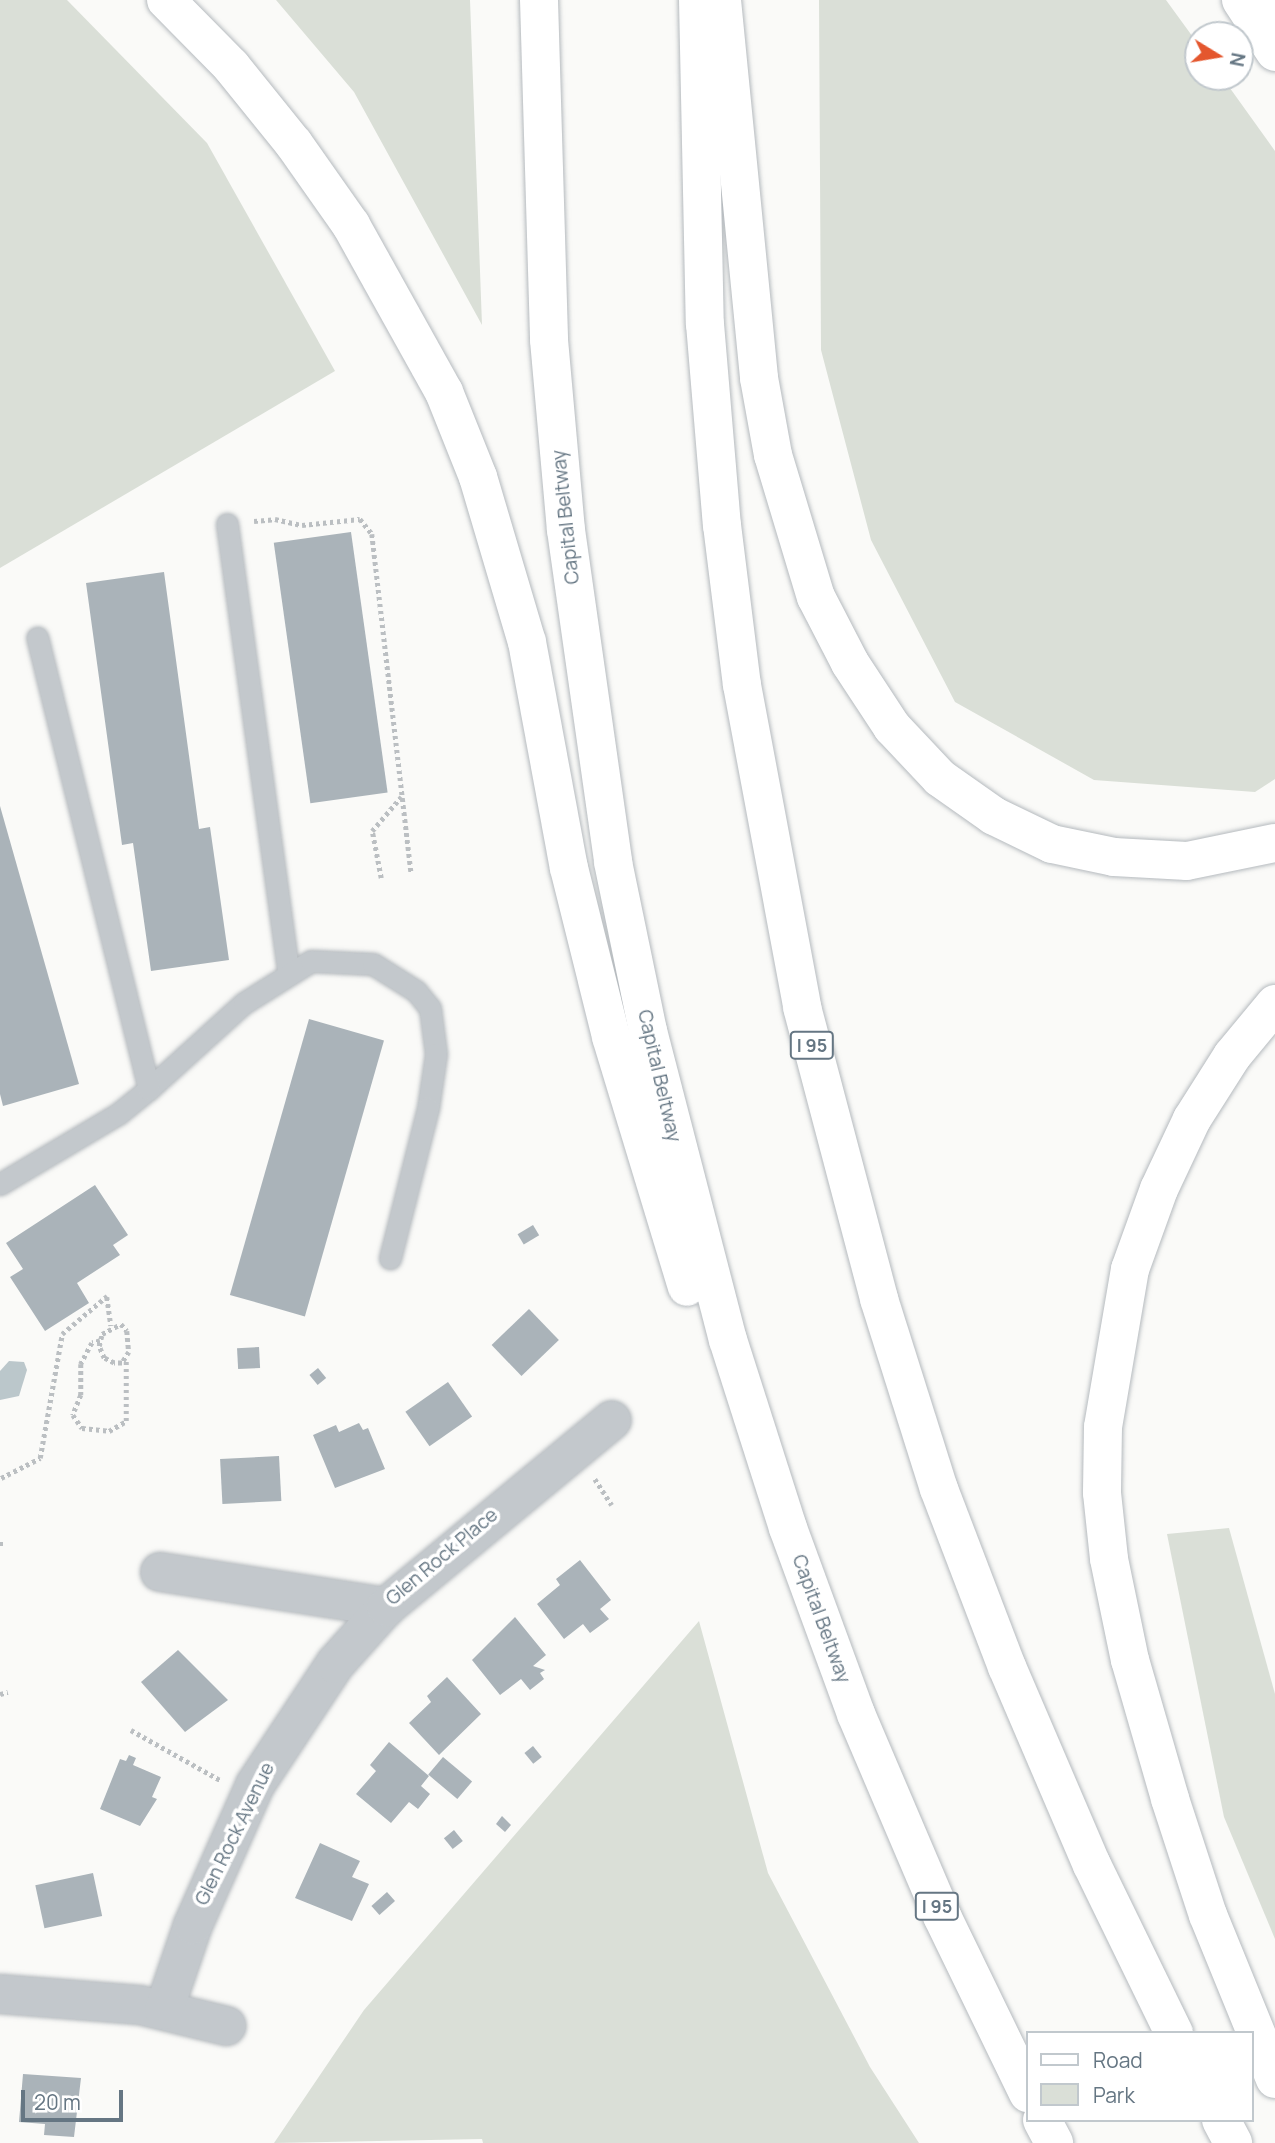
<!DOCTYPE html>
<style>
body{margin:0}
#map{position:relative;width:1275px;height:2143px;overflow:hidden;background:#fafaf8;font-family:Manrope,sans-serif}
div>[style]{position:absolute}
.green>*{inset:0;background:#dadfd7}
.water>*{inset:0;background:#bbc7cb}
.building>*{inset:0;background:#aab3b9;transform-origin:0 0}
.path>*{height:4.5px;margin-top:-2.25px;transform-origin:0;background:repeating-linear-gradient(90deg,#bbbfc2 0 3.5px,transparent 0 7px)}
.roads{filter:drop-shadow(0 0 2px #b5babe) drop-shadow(0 0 2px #b5babe)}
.service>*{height:21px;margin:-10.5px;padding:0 10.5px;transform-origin:10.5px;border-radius:10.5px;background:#c3c8cc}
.minor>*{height:38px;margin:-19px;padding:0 19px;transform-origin:19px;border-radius:19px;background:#c3c8cc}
.primary>*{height:38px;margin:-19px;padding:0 19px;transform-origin:19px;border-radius:19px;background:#fff}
.motorway>*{height:38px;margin:-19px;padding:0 19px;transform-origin:19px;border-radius:19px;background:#fff}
span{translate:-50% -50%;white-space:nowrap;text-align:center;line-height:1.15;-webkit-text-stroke:7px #fff;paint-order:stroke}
.shield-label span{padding:2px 5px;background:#fff;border:2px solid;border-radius:5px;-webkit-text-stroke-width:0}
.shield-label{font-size:18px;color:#657683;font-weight:700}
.street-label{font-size:19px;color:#657683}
.legend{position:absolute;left:1026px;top:2031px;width:228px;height:91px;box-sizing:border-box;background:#fff;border:2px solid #c1c8cd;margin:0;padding:9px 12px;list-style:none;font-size:21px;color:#657683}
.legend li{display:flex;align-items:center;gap:14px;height:35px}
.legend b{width:35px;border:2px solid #c1c8cd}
.north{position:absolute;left:1184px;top:21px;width:70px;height:70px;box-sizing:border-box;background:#fff;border:2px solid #c1c8cd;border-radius:50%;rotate:101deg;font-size:19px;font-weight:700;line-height:28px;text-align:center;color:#657683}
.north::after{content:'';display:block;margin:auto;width:24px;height:32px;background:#e4572e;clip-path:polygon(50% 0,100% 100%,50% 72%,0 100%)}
.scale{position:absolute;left:21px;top:2090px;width:102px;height:32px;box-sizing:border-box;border:4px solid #657683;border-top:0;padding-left:9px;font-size:21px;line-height:24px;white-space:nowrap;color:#657683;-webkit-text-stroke:5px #fff;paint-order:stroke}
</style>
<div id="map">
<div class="green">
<i style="clip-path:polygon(0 0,67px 0,207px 143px,335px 371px,0 568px)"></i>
<i style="clip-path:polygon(276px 0,470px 0,482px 325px,354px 92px)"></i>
<i style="clip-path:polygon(819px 0,1166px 0,1198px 44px,1198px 77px,1222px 77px,1275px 151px,1275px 779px,1255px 792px,1094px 780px,955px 702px,871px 540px,821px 350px)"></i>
<i style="clip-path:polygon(1229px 1528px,1275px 1694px,1275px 1939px,1224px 1817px,1167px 1534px)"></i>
<i style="clip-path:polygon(699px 1621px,768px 1873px,870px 2067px,919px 2143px,483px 2143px,482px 2139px,274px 2143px,364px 2010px)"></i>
</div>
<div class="water">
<i style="clip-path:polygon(9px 1361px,24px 1362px,27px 1370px,19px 1396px,0 1400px,0 1371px)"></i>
</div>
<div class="building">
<i style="left:351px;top:532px;width:263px;height:78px;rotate:82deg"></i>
<i style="clip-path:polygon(164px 572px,199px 829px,210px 827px,229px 960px,151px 971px,133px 843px,122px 845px,86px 583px)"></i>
<i style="clip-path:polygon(0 806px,79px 1084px,3px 1106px,0 1094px)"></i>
<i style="left:309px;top:1019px;width:78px;height:287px;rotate:16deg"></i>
<i style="clip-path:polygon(95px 1185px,128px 1235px,113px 1245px,120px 1255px,77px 1283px,89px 1303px,45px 1331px,10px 1277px,23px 1269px,6px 1243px)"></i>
<i style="left:533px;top:1225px;width:12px;height:18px;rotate:59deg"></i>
<i style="left:529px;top:1309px;width:43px;height:52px;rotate:46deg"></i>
<i style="left:259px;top:1347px;width:21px;height:22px;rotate:87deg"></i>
<i style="left:318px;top:1368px;width:13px;height:11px;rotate:51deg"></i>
<i style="left:448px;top:1382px;width:42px;height:52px;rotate:55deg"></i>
<i style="clip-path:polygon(359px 1423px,363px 1430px,368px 1428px,385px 1469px,335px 1488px,313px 1435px,336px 1425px,339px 1432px)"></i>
<i style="left:279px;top:1456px;width:45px;height:59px;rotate:87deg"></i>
<i style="clip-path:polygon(580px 1560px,611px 1600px,600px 1609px,609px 1619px,590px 1633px,583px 1624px,564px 1639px,537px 1604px,560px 1585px,556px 1579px)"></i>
<i style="clip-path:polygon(515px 1617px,546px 1655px,533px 1666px,545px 1670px,540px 1673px,544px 1679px,530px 1690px,521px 1679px,500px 1695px,472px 1660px)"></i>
<i style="clip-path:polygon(178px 1650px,228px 1700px,185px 1732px,141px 1682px)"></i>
<i style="clip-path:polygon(447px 1677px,481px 1714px,439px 1755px,409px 1723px,431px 1702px,427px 1696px)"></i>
<i style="clip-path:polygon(389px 1742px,429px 1776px,421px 1786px,430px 1794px,418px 1809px,409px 1802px,391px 1823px,356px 1794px,376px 1771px,370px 1765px)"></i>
<i style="left:533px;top:1746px;width:14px;height:11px;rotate:51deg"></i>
<i style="clip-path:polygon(129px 1755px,136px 1758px,133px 1765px,161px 1777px,152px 1797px,157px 1799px,140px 1826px,100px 1809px,120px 1759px,126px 1761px)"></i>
<i style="left:443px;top:1757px;width:38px;height:23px;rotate:40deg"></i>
<i style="clip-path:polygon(502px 1816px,511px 1825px,505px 1832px,496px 1824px)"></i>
<i style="left:454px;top:1830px;width:14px;height:13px;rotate:51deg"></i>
<i style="clip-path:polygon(320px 1843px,360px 1861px,352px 1877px,369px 1884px,352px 1921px,295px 1898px)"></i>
<i style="left:93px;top:1873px;width:44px;height:59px;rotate:78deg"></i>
<i style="left:387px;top:1892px;width:12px;height:21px;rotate:48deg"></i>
<i style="clip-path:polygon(23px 2074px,81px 2078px,74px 2137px,44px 2135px,45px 2124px,19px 2122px)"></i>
</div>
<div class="path">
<i style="left:254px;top:521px;width:21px;rotate:-5deg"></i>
<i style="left:275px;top:519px;width:28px;rotate:13deg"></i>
<i style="left:302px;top:525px;width:58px;rotate:-5.9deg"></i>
<i style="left:360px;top:519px;width:19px;rotate:51deg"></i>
<i style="left:372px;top:534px;width:341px;rotate:83.4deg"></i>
<i style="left:381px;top:878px;width:48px;rotate:-100.8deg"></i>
<i style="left:372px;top:831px;width:45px;rotate:-49.5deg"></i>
<i style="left:107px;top:1297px;width:29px;rotate:82deg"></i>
<i style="left:121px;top:1324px;width:9px;rotate:49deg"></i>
<i style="left:127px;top:1331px;width:21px;rotate:85deg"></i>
<i style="left:129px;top:1352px;width:13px;rotate:122deg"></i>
<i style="left:122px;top:1363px;width:8px;rotate:180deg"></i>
<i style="left:114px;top:1363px;width:11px;rotate:-153deg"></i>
<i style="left:104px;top:1358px;width:13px;rotate:-113deg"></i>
<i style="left:99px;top:1346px;width:12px;rotate:-76deg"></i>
<i style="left:102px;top:1334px;width:21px;rotate:-28deg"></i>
<i style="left:100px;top:1341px;width:8px;rotate:166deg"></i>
<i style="left:92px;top:1343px;width:24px;rotate:118deg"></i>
<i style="left:81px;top:1364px;width:31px;rotate:90deg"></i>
<i style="left:81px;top:1395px;width:22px;rotate:112deg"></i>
<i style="left:73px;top:1415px;width:16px;rotate:55deg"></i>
<i style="left:82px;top:1428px;width:27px;rotate:6deg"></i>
<i style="left:109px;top:1431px;width:20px;rotate:-30deg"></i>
<i style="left:126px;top:1421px;width:61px;rotate:-90deg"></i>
<i style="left:1px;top:1478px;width:44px;rotate:-27.1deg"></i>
<i style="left:40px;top:1458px;width:126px;rotate:-79.9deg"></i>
<i style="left:62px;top:1334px;width:59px;rotate:-40.2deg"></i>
<i style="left:595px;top:1479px;width:31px;rotate:57deg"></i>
<i style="left:0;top:1544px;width:4px"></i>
<i style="left:0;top:1694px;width:8px;rotate:-14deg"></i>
<i style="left:131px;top:1730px;width:102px;rotate:29.3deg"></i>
</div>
<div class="roads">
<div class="service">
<i style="left:227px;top:524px;width:451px;rotate:82.2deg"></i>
<i style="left:149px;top:1089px;width:128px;rotate:-42.2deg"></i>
<i style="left:244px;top:1003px;width:79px;rotate:-32.1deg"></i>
<i style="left:311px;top:961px;width:62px;rotate:2.8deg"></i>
<i style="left:373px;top:964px;width:51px;rotate:32.1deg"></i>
<i style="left:416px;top:991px;width:22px;rotate:51deg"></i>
<i style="left:430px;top:1008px;width:46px;rotate:82.6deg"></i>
<i style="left:436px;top:1054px;width:55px;rotate:98.4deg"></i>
<i style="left:428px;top:1108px;width:155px;rotate:104.2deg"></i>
<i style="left:0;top:1184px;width:137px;rotate:-30.7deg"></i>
<i style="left:118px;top:1114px;width:40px;rotate:-39deg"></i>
<i style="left:149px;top:1089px;width:465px;rotate:-103.9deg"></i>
</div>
<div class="minor">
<i style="left:160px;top:1572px;width:229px;rotate:8.8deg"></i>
<i style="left:0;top:1994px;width:140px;rotate:4.5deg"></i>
<i style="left:140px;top:2005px;width:89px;rotate:13.6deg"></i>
<i style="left:164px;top:2010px;width:90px;rotate:-71.2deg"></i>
<i style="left:193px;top:1925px;width:153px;rotate:-66.1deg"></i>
<i style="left:255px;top:1785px;width:145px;rotate:-56.5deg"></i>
<i style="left:335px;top:1664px;width:76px;rotate:-48.2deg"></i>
<i style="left:386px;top:1607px;width:293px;rotate:-39.6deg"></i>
</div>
<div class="primary">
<i style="left:1264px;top:0;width:19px;rotate:54deg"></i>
</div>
<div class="motorway">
<i style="left:166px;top:0;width:93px;rotate:45.4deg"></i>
<i style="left:231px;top:66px;width:100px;rotate:51.1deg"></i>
<i style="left:294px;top:144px;width:99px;rotate:54.9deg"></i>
<i style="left:351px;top:225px;width:191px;rotate:60.9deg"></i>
<i style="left:444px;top:392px;width:92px;rotate:68.2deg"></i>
<i style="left:478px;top:477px;width:172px;rotate:73.5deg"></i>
<i style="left:527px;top:642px;width:230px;rotate:79.5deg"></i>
<i style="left:569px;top:868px;width:174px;rotate:76deg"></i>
<i style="left:611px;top:1037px;width:261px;rotate:73.1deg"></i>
<i style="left:539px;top:0;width:340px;rotate:88.3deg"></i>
<i style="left:549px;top:340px;width:191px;rotate:84.9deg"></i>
<i style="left:566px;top:530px;width:335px;rotate:81.9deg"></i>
<i style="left:613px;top:862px;width:173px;rotate:78.3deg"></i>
<i style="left:648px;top:1031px;width:319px;rotate:75.5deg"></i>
<i style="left:728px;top:1340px;width:197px;rotate:72.3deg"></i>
<i style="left:788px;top:1528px;width:198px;rotate:69.9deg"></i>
<i style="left:856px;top:1714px;width:220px;rotate:66.9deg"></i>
<i style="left:942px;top:1916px;width:197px;rotate:64.1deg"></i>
<i style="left:698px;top:0;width:324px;rotate:88.8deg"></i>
<i style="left:705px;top:324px;width:202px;rotate:85.2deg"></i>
<i style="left:722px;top:525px;width:161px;rotate:82.9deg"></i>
<i style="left:742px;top:685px;width:328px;rotate:79.4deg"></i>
<i style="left:802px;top:1007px;width:302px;rotate:75.2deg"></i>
<i style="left:879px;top:1299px;width:199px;rotate:72.5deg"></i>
<i style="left:939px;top:1489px;width:191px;rotate:69.1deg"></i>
<i style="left:1007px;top:1667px;width:215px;rotate:66.8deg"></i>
<i style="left:1092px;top:1865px;width:187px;rotate:64deg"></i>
<i style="left:722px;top:0;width:380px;rotate:84.4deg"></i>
<i style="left:759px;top:378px;width:78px;rotate:79.7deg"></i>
<i style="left:773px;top:455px;width:148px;rotate:73.2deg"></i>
<i style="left:816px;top:597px;width:74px;rotate:62.7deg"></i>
<i style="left:850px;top:663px;width:77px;rotate:56.7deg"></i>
<i style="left:892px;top:727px;width:70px;rotate:46.7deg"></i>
<i style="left:940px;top:778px;width:66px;rotate:35.1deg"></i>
<i style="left:994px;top:816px;width:64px;rotate:25.8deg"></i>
<i style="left:1052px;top:844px;width:63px;rotate:11.8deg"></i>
<i style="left:1114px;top:857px;width:73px;rotate:3.1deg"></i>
<i style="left:1187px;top:861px;width:90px;rotate:-11.6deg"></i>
<i style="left:1241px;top:0;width:62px;rotate:56.8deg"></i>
<i style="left:1275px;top:1004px;width:67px;rotate:129.6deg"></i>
<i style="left:1232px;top:1056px;width:75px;rotate:122.4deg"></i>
<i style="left:1192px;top:1119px;width:77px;rotate:115.2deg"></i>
<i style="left:1159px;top:1189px;width:85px;rotate:109.9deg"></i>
<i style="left:1130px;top:1269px;width:160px;rotate:99.7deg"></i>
<i style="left:1103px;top:1427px;width:66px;rotate:90.9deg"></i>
<i style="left:1102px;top:1493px;width:66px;rotate:83.9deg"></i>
<i style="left:1109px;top:1559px;width:103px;rotate:78.3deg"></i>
<i style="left:1130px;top:1660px;width:145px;rotate:73.9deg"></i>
<i style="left:1170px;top:1799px;width:122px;rotate:71.9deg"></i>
<i style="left:1208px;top:1915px;width:177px;rotate:67.8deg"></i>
<i style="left:1042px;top:2120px;width:26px;rotate:62deg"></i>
<i style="left:1221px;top:2120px;width:26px;rotate:62deg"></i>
</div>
</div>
<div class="shield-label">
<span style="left:812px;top:1045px">I 95</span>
<span style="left:937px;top:1906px">I 95</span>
</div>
<div class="street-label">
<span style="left:566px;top:517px;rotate:-96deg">Capital Beltway</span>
<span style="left:659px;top:1076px;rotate:77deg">Capital Beltway</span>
<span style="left:442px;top:1557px;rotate:-40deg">Glen Rock Place</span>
<span style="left:821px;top:1619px;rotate:70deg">Capital Beltway</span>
<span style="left:235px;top:1834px;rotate:-64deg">Glen Rock Avenue</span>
</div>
<ul class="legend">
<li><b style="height:9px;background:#fff"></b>Road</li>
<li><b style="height:19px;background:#dadfd7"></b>Park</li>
</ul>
<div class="north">N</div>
<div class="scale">20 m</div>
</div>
